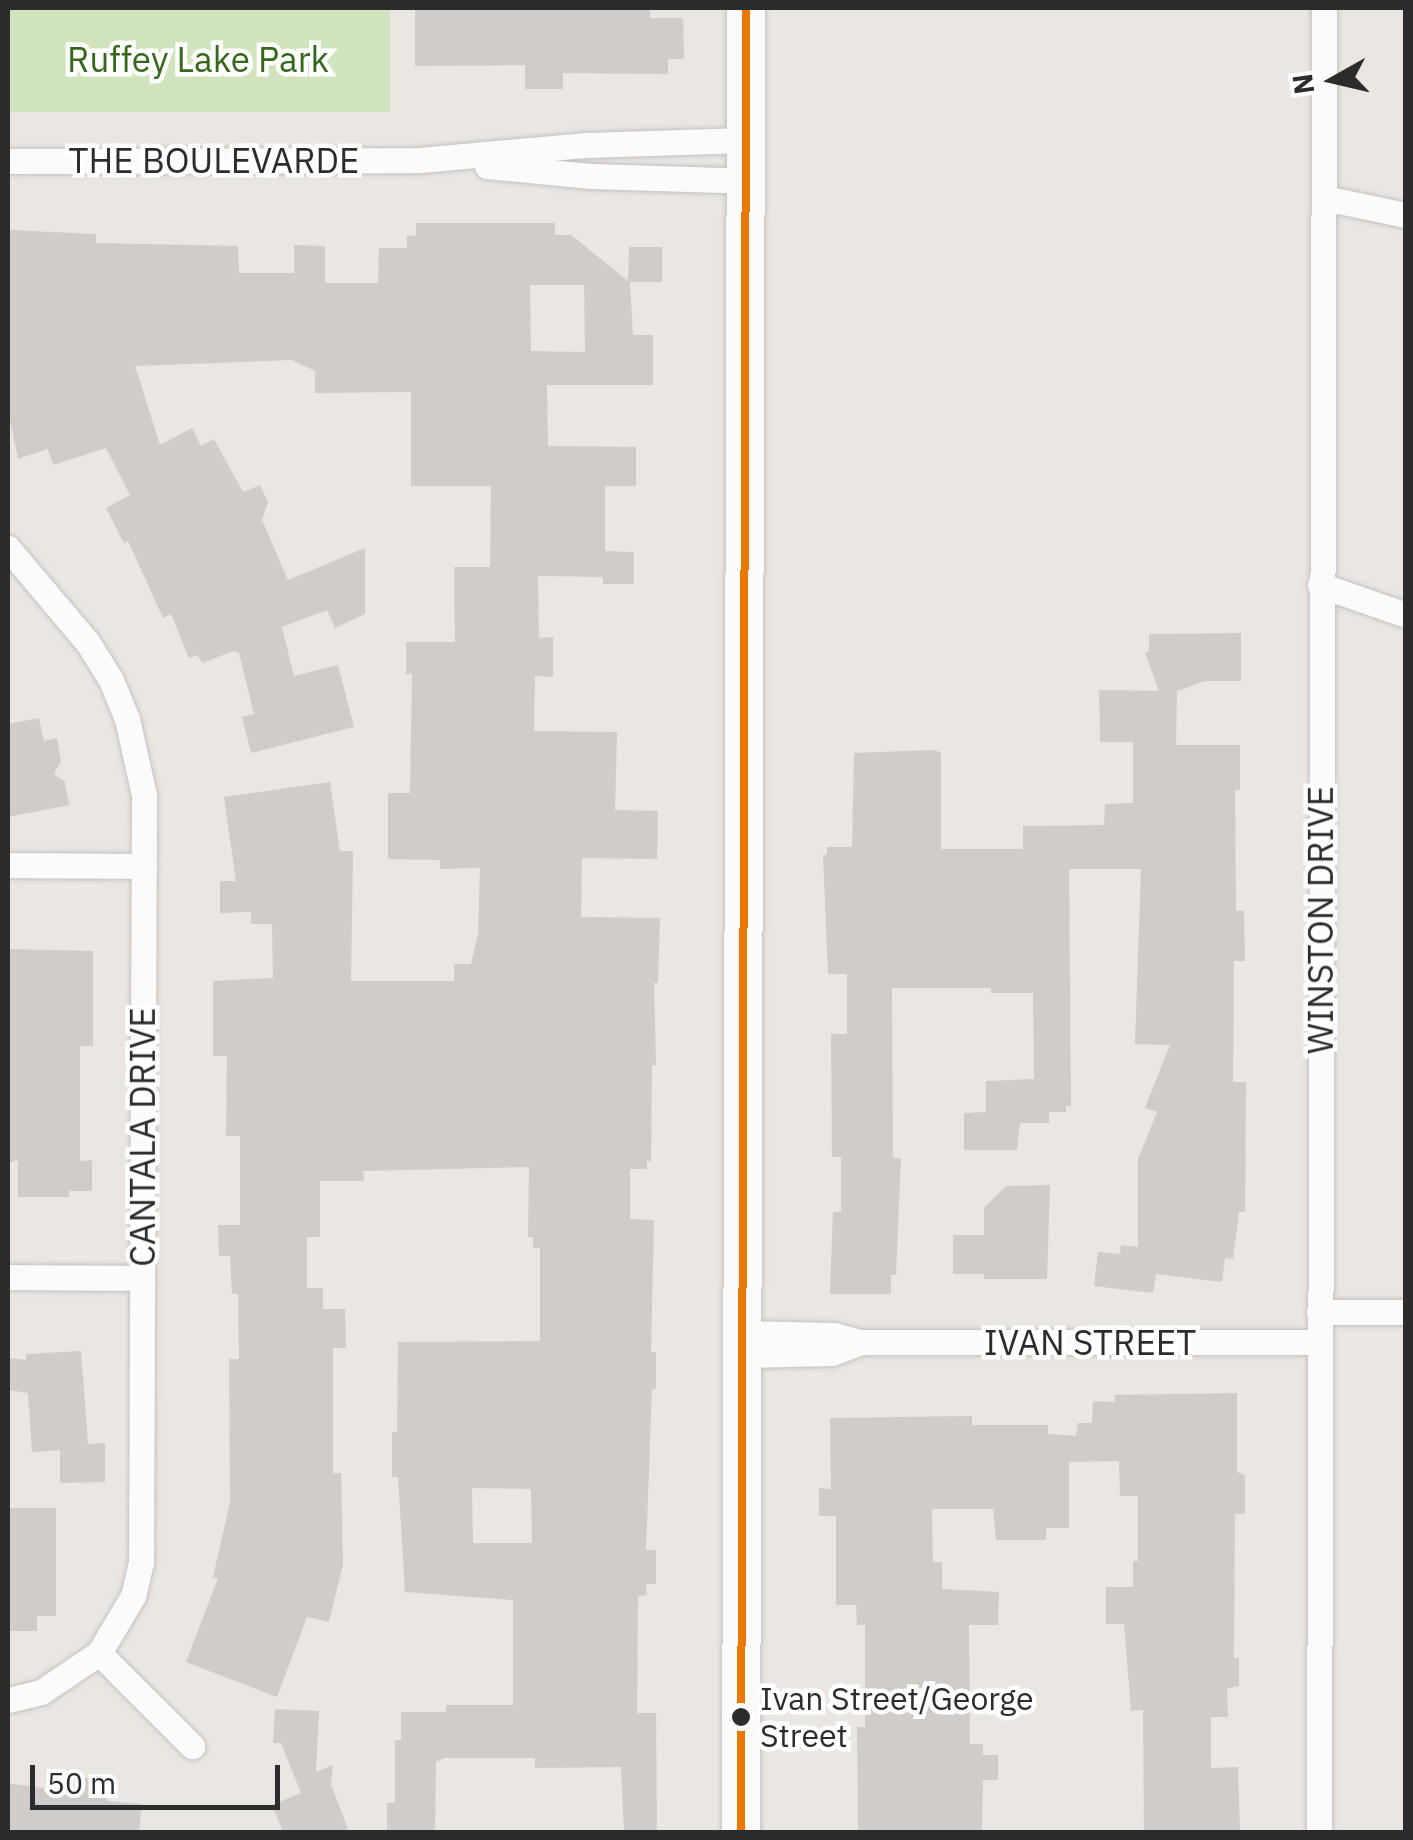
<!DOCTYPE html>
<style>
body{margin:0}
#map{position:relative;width:1413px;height:1840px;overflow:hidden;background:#eae6e2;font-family:"IBM Plex Sans",sans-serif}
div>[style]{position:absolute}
.green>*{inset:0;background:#d1e4bd;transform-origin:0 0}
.building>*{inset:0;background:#cfccc9}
.roads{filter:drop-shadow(0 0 2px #c3c3c3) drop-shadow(0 0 2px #c3c3c3)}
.minor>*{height:25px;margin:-12.5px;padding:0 12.5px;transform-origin:12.5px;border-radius:12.5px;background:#fcfbfb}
.secondary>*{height:38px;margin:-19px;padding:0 19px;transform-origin:19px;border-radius:19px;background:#fcfbfb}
.bus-1>*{height:8px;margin:-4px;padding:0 4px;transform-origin:4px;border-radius:4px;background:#ea7904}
.dots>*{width:28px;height:28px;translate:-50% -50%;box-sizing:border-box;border:5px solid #fff;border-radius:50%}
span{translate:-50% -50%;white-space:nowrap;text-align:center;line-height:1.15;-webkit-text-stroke:9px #fff;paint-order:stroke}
.bus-label{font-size:32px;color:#2c2c2c}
.left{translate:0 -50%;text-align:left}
.park-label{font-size:35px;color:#35681d}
.street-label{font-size:35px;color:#2c2c2c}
.frame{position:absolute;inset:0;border:10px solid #2c2c2c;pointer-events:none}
.north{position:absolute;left:1283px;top:30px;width:100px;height:100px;-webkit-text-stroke:8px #fff;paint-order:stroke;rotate:262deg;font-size:28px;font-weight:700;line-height:40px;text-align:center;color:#2c2c2c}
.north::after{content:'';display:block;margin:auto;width:35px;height:45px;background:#2c2c2c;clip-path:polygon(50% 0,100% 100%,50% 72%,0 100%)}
.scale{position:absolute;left:30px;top:1765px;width:250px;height:45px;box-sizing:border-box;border:5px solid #2c2c2c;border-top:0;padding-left:12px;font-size:30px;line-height:35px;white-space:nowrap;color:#2c2c2c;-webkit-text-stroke:8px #fff;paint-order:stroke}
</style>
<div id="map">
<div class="green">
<i style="left:8px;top:8px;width:382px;height:104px"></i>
</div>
<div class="building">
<i style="clip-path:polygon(415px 8px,650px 8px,650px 18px,683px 18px,684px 59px,668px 59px,668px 74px,563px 73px,563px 89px,525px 89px,525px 65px,415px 66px)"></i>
<i style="clip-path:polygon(evenodd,416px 223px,555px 223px,555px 235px,571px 235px,628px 281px,629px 247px,662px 247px,662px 282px,630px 282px,633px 335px,653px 335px,653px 385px,547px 385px,548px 446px,636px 447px,636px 486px,605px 486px,605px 551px,634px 552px,634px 584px,603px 584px,603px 577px,538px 576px,539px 638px,553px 637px,553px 677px,535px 676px,534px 731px,617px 732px,615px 810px,658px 811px,657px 859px,582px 858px,581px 917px,660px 918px,658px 983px,654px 983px,656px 1065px,652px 1065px,651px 1161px,647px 1161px,647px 1169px,630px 1169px,630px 1219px,654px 1220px,651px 1352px,656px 1352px,656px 1389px,652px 1389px,646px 1550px,656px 1550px,656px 1584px,646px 1584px,647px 1595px,638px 1596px,637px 1713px,656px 1713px,657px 1832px,624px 1832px,621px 1767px,535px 1768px,535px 1758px,444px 1758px,436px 1762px,435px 1832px,387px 1832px,387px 1803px,395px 1803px,395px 1740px,401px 1740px,401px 1712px,446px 1712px,446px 1705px,513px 1705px,513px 1600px,405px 1592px,398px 1477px,392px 1477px,392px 1432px,397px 1432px,398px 1342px,540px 1341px,540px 1248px,533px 1248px,533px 1237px,528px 1237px,529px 1167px,363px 1171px,364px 1181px,320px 1181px,320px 1237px,307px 1237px,307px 1288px,323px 1288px,323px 1309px,345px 1309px,346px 1348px,333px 1348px,333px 1473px,341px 1473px,343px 1564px,329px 1622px,307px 1617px,277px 1697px,186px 1662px,218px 1578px,213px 1577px,230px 1502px,229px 1359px,239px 1359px,238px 1294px,232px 1294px,230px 1256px,219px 1256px,218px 1225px,240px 1225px,240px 1136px,226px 1136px,227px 1056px,213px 1056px,213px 981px,273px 978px,272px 924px,251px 924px,251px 912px,220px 913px,220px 881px,236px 881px,224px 797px,330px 782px,340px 851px,353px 851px,351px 981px,454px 981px,454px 964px,471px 964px,478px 934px,480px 868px,440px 869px,440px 860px,388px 859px,388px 793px,410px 793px,412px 674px,406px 674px,406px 642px,455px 642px,454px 567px,490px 567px,491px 486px,411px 486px,411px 392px,315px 393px,315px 371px,292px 360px,135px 366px,160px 445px,192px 428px,201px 446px,214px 439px,243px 492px,260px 485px,268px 502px,262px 520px,288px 580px,365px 548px,365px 614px,335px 628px,327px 610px,282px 627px,294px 676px,338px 665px,354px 727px,251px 753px,242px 717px,254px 714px,239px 653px,233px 651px,203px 663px,197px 655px,189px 658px,171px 614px,163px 618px,128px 541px,124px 543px,106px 508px,130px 495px,106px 448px,53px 465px,48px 449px,18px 459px,8px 411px,8px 230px,96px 234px,96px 243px,238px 246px,239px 273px,294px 273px,294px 245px,325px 246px,325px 283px,378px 283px,379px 248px,407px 248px,407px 235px,416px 236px,416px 223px,530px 285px,584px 285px,585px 352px,531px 351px,530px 285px,416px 223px,472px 1488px,531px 1489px,532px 1543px,473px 1543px,472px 1488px)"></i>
<i style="clip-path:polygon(1241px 633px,1241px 681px,1205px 681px,1177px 691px,1176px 745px,1240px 745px,1240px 790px,1235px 790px,1236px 911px,1244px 911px,1245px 961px,1234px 961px,1233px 1082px,1246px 1082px,1245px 1212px,1239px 1212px,1233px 1259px,1225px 1258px,1222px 1282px,1156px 1274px,1153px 1293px,1094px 1286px,1098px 1252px,1120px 1254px,1121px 1245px,1138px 1247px,1138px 1159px,1157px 1112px,1145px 1108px,1170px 1045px,1135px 1044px,1141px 869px,1069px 869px,1071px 1106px,1066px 1106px,1066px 1112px,1049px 1112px,1049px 1123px,1020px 1123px,1017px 1150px,964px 1150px,964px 1113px,986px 1112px,986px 1081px,1034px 1079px,1033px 993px,991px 993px,991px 988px,892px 988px,893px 1158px,901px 1158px,896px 1275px,891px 1275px,891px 1294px,830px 1294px,833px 1212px,841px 1212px,841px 1157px,832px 1157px,831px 1034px,847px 1034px,847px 974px,828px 974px,823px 855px,827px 855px,827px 847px,852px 847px,854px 753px,935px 750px,941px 753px,941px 849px,1023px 849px,1023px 826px,1104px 825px,1105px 804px,1133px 803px,1133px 742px,1100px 742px,1099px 690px,1159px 691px,1145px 653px,1149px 651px,1149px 634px)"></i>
<i style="clip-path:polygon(39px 718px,44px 741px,57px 738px,61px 761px,54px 774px,65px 782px,69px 805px,8px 817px,8px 724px)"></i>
<i style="clip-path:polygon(8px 949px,93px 951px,93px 1046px,80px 1046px,80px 1161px,92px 1160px,92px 1191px,69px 1191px,69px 1197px,18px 1197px,18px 1160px,8px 1163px)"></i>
<i style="clip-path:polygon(1050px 1185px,1047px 1279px,984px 1279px,984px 1274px,953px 1274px,953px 1235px,984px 1235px,984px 1208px,1006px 1186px)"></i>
<i style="clip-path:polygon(81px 1351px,88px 1444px,105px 1443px,105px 1482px,60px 1483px,60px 1450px,32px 1452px,28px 1393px,8px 1390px,8px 1358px,26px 1360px,26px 1354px)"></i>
<i style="clip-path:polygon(1237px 1393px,1237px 1472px,1245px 1475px,1245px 1514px,1235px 1514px,1234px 1658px,1239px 1658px,1239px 1686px,1227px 1689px,1228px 1717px,1211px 1717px,1211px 1768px,1238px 1767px,1240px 1832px,1144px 1832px,1143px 1710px,1131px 1711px,1124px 1624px,1106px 1624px,1106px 1587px,1133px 1587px,1133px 1561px,1138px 1561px,1138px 1496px,1120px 1496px,1119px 1461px,1069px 1462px,1069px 1528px,1046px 1528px,1046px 1540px,996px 1540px,993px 1509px,932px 1509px,933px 1562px,942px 1562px,942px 1589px,999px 1592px,998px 1625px,969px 1625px,970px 1744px,983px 1744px,983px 1755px,998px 1755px,998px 1780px,983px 1780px,982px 1832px,858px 1832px,857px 1727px,865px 1727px,865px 1625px,857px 1625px,856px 1605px,836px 1605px,836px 1516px,819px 1516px,819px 1488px,831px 1489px,830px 1418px,972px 1416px,972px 1425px,1048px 1425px,1048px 1434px,1076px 1436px,1078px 1423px,1092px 1423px,1093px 1401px,1115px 1402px,1115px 1395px)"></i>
<i style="clip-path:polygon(8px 1508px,56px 1508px,56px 1616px,37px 1616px,37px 1631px,8px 1631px)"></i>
<i style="clip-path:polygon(275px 1709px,319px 1711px,316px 1772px,333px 1765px,331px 1784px,349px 1832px,283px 1832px,272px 1805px,301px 1793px,281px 1743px,273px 1743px)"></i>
<i style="clip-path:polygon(56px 1775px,104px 1780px,107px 1801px,142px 1804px,139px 1832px,8px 1832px,8px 1783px,49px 1789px)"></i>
</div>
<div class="roads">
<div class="minor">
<i style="left:8px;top:161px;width:412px;rotate:-0.1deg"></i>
<i style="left:420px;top:160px;width:167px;rotate:-5.2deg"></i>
<i style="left:586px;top:145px;width:160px;rotate:-1.8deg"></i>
<i style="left:487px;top:166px;width:104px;rotate:5.5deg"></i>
<i style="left:591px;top:176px;width:155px;rotate:1.8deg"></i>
<i style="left:1325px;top:198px;width:83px;rotate:11.9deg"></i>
<i style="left:8px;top:548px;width:124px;rotate:49.9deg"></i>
<i style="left:88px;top:643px;width:44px;rotate:58.1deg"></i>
<i style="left:111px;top:680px;width:42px;rotate:67.7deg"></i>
<i style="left:127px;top:719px;width:78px;rotate:77.4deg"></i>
<i style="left:144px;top:795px;width:767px;rotate:90.22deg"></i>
<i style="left:141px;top:1562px;width:35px;rotate:103deg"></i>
<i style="left:133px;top:1596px;width:66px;rotate:120.8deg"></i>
<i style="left:99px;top:1653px;width:70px;rotate:146.1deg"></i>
<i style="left:41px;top:1692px;width:34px;rotate:166deg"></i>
<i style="left:1320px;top:585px;width:91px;rotate:19.2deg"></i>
<i style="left:8px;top:865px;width:136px;rotate:0.4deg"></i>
<i style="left:8px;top:1277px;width:133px;rotate:0.4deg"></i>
<i style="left:1319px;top:1312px;width:87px"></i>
<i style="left:742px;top:1333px;width:92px;rotate:1.2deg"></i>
<i style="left:834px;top:1335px;width:27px;rotate:15deg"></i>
<i style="left:860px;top:1342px;width:459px"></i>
<i style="left:742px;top:1355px;width:90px;rotate:-1.3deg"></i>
<i style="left:832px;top:1353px;width:30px;rotate:-21deg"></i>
<i style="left:99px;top:1653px;width:132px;rotate:45deg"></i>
<i style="left:1319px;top:1832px;width:1824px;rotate:-89.84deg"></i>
</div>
<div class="secondary">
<i style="left:741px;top:1832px;width:1824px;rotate:-89.84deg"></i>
</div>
</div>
<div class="bus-1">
<i style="left:741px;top:1832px;width:1824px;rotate:-89.84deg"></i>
</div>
<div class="dots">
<i style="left:741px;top:1717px;background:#2c2c2c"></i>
</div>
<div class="bus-label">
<span class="left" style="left:760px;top:1717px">Ivan Street/George<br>Street</span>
</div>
<div class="park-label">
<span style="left:198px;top:59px">Ruffey Lake Park</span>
</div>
<div class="street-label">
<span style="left:214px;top:160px">THE BOULEVARDE</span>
<span style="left:1320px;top:920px;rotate:-90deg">WINSTON DRIVE</span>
<span style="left:142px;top:1137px;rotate:-90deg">CANTALA DRIVE</span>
<span style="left:1090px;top:1342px">IVAN STREET</span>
</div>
<div class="frame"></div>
<div class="north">N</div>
<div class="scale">50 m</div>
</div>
